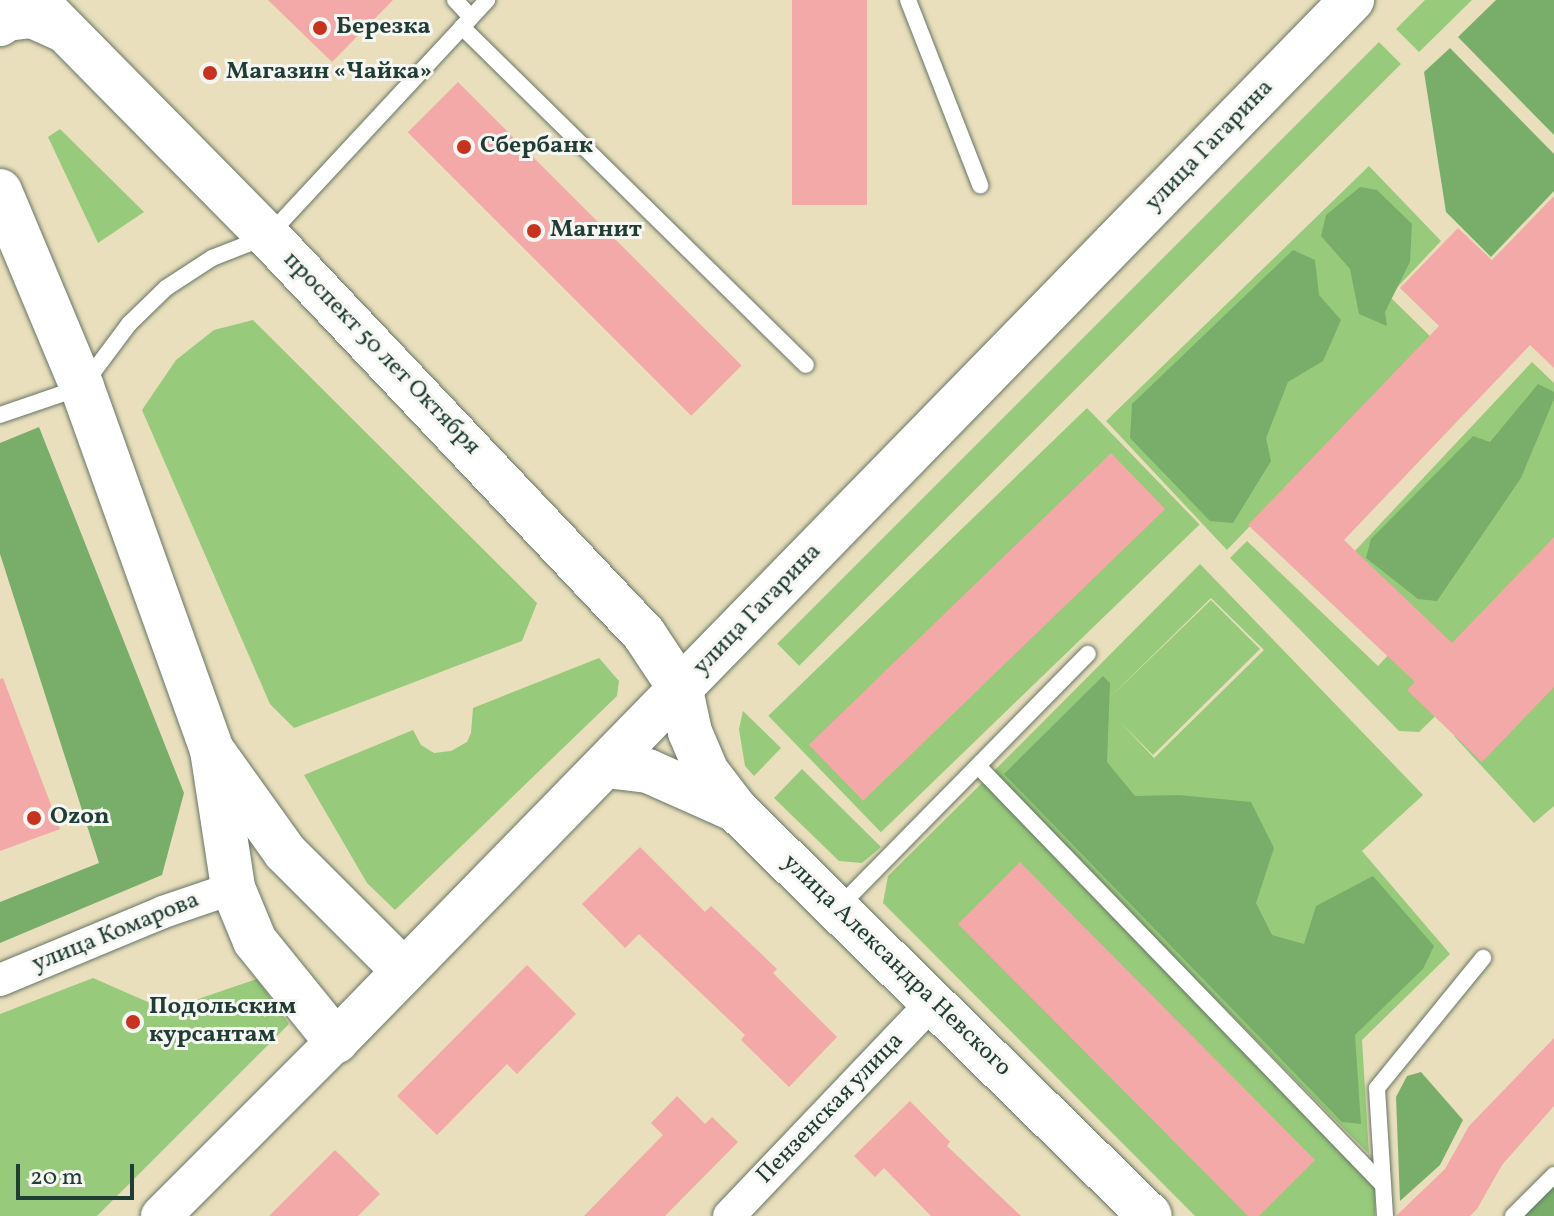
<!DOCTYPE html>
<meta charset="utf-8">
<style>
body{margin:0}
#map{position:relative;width:1554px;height:1216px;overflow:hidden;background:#e9dfbc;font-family:Vollkorn,serif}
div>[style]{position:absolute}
.green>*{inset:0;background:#97ca7a;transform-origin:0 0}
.forest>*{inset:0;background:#79ae6a}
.building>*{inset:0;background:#f2a9a7;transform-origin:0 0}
.roads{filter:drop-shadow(0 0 2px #667664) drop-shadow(0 0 2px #667664)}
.service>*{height:16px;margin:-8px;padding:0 8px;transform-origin:8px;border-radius:8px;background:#fff}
.minor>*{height:32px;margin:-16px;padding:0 16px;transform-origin:16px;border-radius:16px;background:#fff}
.tertiary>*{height:40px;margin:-20px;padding:0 20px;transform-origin:20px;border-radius:20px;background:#fff}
.secondary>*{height:44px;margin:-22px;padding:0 22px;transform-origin:22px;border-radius:22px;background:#fff}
.dots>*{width:22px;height:22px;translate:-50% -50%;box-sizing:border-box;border:4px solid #f6f6f2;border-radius:50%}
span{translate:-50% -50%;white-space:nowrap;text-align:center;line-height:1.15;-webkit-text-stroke:6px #f6f6f2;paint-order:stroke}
.poi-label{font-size:24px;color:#1f3d34;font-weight:700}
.left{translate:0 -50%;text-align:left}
.street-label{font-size:24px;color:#1f3d34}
.scale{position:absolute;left:16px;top:1164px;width:118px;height:36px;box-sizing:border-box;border:4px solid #1f3d34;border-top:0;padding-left:10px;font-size:24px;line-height:28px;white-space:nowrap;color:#1f3d34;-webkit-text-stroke:6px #f6f6f2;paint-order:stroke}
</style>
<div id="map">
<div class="green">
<i style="clip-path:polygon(1425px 0,1472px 0,1419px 52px,1396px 29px)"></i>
<i style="left:1379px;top:42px;width:31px;height:851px;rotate:45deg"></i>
<i style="clip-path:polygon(60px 129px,144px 212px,98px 243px,48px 137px)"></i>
<i style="clip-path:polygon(1369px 166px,1441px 241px,1389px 296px,1431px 337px,1227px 550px,1106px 421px)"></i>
<i style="clip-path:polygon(253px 320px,537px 603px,522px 641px,294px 728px,270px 704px,142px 410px,176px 360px,214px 330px)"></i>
<i style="clip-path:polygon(1532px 362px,1554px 383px,1554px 600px,1419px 732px,1399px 731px,1230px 558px,1247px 541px,1378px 666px,1422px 619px,1352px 554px)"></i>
<i style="left:1087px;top:408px;width:162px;height:443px;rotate:46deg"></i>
<i style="clip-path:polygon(evenodd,1200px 564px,1423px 795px,1362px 851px,1450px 954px,1362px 1040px,1369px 1154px,992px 773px,1200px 564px,1211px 598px,1264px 650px,1154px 758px,1121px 723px,1153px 755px,1260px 649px,1211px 600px,1102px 705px,1211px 598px)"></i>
<i style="clip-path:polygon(1554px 636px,1554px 806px,1534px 823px,1454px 736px)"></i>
<i style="clip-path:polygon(599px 658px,619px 681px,617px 696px,395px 910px,367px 883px,304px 775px,413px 730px,421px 745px,434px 753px,451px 751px,467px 742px,471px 733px,473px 708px)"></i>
<i style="clip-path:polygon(743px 711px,781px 748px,754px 776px,745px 766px,739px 729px)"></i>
<i style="clip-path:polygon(802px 769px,881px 847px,862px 863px,839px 861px,774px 798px)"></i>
<i style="clip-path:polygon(983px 782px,1375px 1188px,1375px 1216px,1195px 1216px,883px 903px,888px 876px)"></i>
<i style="clip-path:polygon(93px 978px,166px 1010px,257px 979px,289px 1024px,97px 1216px,0 1216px,0 1014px)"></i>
</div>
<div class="forest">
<i style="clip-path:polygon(1496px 0,1554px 0,1554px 135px,1458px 37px)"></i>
<i style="clip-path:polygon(1450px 48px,1554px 154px,1554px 191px,1491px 257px,1446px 212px,1424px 72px)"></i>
<i style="clip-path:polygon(1360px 187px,1377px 190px,1412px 224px,1410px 262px,1385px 312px,1387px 326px,1359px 314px,1350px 269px,1321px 236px,1326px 215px)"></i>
<i style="clip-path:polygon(1293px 250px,1315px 260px,1319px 295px,1341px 320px,1323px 361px,1288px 382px,1266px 438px,1271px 461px,1233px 523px,1210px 521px,1130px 438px,1132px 404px)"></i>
<i style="clip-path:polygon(1538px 384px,1554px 392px,1554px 399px,1521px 478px,1437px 601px,1418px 599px,1366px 558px,1371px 539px,1473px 436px,1490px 442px)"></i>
<i style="clip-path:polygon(39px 427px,184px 793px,162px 875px,0 943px,0 902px,99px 863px,0 554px,0 443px)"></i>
<i style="clip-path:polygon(1103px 676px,1110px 683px,1107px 762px,1135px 796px,1179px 795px,1251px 802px,1274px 848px,1256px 903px,1272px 935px,1304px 944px,1316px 906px,1373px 876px,1434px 946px,1423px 969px,1355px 1035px,1361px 1124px,1342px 1122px,1004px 774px)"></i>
<i style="clip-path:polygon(1421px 1072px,1463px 1120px,1440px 1165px,1400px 1201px,1396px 1097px,1407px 1076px)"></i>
<i style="clip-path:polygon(1554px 1185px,1554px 1216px,1524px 1216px)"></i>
</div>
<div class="building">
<i style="clip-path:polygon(268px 0,393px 0,332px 62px)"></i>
<i style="left:792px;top:0;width:75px;height:205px"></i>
<i style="left:458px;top:82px;width:401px;height:71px;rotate:45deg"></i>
<i style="clip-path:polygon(1554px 196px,1554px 368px,1530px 345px,1344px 540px,1452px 643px,1554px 537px,1554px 687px,1482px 762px,1407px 690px,1415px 682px,1248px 525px,1439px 326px,1400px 288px,1458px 228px,1492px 260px)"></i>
<i style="left:1111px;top:453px;width:78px;height:420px;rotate:46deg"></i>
<i style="clip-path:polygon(3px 678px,60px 829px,0 851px,0 679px)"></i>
<i style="clip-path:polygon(640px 847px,705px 912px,711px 906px,777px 969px,773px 973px,837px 1037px,789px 1087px,741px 1040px,745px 1035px,639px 934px,625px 948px,582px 904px)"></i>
<i style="clip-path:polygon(1020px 862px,1315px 1160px,1259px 1216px,1248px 1216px,958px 924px)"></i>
<i style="clip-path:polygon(527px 965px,576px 1014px,517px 1074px,507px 1064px,437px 1135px,397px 1096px)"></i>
<i style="clip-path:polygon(1554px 1038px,1554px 1106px,1502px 1165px,1477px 1209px,1470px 1216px,1396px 1216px,1445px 1169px,1469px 1126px)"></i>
<i style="clip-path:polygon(677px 1096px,705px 1124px,712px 1117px,738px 1142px,665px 1216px,584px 1216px,663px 1135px,651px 1123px)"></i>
<i style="clip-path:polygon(910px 1101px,950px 1142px,947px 1146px,1021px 1216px,931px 1216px,884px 1168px,875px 1177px,854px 1156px)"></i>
<i style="clip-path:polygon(335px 1150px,380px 1194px,358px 1216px,269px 1216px)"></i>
</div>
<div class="roads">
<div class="service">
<i style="left:455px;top:0;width:23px;rotate:47deg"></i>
<i style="left:908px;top:0;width:199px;rotate:68.7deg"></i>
<i style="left:462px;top:27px;width:482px;rotate:44.5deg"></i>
<i style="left:0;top:415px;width:87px;rotate:-18.9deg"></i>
<i style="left:82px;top:387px;width:79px;rotate:-53.3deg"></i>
<i style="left:129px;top:324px;width:52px;rotate:-44.2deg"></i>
<i style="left:166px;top:288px;width:55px;rotate:-33.1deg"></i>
<i style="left:212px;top:258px;width:60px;rotate:-21.4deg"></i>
<i style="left:268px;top:236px;width:322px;rotate:-47.1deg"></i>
<i style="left:978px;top:766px;width:583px;rotate:45.97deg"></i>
<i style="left:839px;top:907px;width:355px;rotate:-45.5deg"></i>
<i style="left:1385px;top:1216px;width:128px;rotate:-93.6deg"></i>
<i style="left:1377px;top:1088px;width:168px;rotate:-50.8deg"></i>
<i style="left:1513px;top:1216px;width:58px;rotate:-45deg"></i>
</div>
<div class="minor">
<i style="left:0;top:980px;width:177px;rotate:-22.6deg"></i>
<i style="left:163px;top:912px;width:74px;rotate:-18.9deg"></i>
<i style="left:729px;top:1216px;width:296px;rotate:-46.4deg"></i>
</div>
<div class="tertiary">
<i style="left:161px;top:1216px;width:247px;rotate:-45deg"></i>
</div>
<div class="secondary">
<i style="left:35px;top:0;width:332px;rotate:45.4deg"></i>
<i style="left:268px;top:236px;width:548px;rotate:46.63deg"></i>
<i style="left:644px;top:634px;width:67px;rotate:56.5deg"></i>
<i style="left:681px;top:690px;width:43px;rotate:77.9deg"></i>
<i style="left:690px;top:732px;width:43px;rotate:67deg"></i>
<i style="left:707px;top:772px;width:49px;rotate:52.4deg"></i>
<i style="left:737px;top:811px;width:578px;rotate:44.44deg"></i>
<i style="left:0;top:24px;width:9px;rotate:-36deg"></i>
<i style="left:7px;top:19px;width:25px;rotate:-7deg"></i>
<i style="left:32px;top:16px;width:36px;rotate:24deg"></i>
<i style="left:0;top:191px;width:212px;rotate:67.3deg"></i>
<i style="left:82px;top:387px;width:386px;rotate:70.3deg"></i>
<i style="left:212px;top:750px;width:125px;rotate:54.4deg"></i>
<i style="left:285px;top:852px;width:168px;rotate:45deg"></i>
<i style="left:212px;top:750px;width:140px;rotate:81.3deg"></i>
<i style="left:233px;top:888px;width:57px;rotate:67.5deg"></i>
<i style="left:255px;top:941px;width:129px;rotate:51deg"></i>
<i style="left:336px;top:1041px;width:1455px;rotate:-45.7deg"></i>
<i style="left:606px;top:766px;width:42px;rotate:6.8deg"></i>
<i style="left:648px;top:771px;width:91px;rotate:24deg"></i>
</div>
</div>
<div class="dots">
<i style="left:320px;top:28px;background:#c8321e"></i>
<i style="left:210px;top:73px;background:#c8321e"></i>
<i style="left:464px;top:147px;background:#c8321e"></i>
<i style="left:534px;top:231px;background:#c8321e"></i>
<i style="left:34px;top:818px;background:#c8321e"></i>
<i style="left:133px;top:1022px;background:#c8321e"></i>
</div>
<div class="poi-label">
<span class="left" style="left:336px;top:28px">Березка</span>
<span class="left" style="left:226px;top:73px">Магазин «Чайка»</span>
<span class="left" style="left:480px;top:147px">Сбербанк</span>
<span class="left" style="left:550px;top:231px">Магнит</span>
<span class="left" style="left:50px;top:818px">Ozon</span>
<span class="left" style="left:149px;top:1022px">Подольским<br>курсантам</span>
</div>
<div class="street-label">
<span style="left:1210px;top:146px;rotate:-46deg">улица Гагарина</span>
<span style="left:381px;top:354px;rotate:46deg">проспект 50 лет Октября</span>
<span style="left:758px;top:610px;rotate:-46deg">улица Гагарина</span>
<span style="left:116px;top:933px;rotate:-22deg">улица Комарова</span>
<span style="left:896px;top:966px;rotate:44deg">улица Александра Невского</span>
<span style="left:831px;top:1109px;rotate:-46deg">Пензенская улица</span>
</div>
<div class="scale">20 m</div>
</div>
